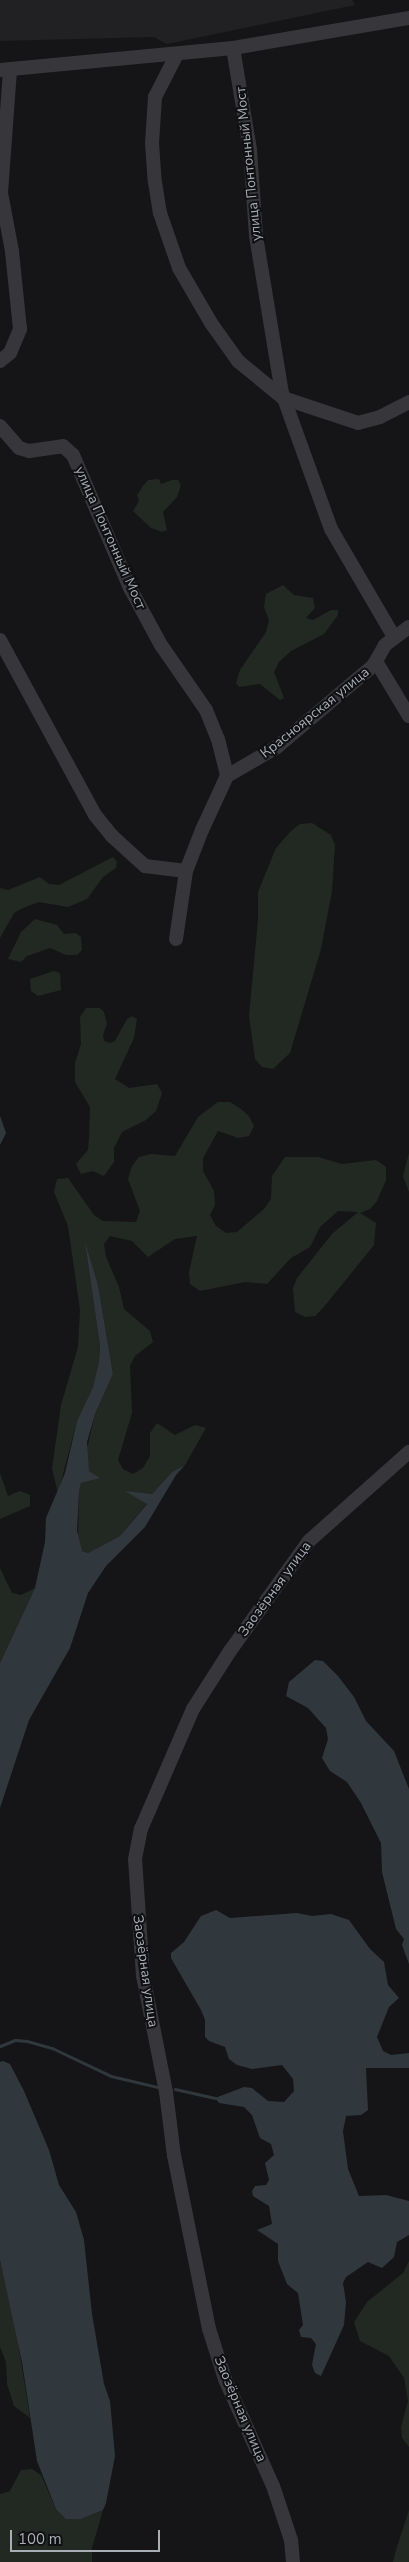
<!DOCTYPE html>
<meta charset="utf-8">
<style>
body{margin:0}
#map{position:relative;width:409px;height:2562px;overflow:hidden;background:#151517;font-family:"Nunito Sans",sans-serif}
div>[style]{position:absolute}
.built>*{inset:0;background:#212124}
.green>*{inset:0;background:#222922}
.water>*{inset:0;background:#30383e}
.stream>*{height:3px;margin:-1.5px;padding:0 1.5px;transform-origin:1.5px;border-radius:1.5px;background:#30383e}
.minor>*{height:14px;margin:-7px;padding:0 7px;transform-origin:7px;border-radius:7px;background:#37373b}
span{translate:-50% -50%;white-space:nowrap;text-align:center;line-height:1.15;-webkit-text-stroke:4px #101012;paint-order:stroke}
.street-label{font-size:14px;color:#a8adb6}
.scale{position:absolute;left:10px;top:2530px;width:150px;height:22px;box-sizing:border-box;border:2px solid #a8adb6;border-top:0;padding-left:6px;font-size:15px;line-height:18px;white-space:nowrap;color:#a8adb6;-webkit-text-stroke:4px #101012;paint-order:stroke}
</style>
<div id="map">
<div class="built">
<i style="clip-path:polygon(0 0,352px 0,355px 5px,167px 44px,154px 37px,0 41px)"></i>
</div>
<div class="green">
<i style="clip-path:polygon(159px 479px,161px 484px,172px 480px,178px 480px,181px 485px,177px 497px,163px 512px,167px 530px,162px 532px,151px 528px,133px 511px,139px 501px,137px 495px,143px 486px,148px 480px)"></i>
<i style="clip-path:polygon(283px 585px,294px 595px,313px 598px,315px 608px,306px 618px,313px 620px,331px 610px,338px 610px,338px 615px,324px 634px,291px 651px,279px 662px,274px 672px,284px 698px,280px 700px,260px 684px,239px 687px,236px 683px,240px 670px,266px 632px,269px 620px,264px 607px,266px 594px)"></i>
<i style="clip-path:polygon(312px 823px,331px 835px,335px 845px,332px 891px,321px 949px,290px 1053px,273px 1069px,262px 1067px,255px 1059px,249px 1016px,258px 920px,258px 892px,276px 848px,291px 831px,300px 824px)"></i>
<i style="clip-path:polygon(113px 857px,117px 862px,116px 868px,103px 877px,87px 899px,68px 907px,39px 902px,23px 908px,14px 913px,0 938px,0 888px,8px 890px,40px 877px,49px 884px,59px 885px)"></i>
<i style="clip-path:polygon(35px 919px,57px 925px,64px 934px,76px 933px,81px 937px,82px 950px,77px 955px,66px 955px,50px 948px,27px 956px,21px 962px,8px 959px,21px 932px)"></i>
<i style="clip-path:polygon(54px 971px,60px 973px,61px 990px,38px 996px,31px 991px,30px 979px)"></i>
<i style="clip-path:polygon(86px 1008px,100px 1008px,104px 1012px,107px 1024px,103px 1035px,104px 1041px,110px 1043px,115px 1041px,127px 1019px,132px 1016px,137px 1019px,134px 1038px,115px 1079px,129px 1088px,157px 1084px,162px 1093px,156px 1111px,146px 1120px,122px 1132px,114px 1148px,114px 1162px,104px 1176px,93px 1171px,81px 1174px,76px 1164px,88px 1150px,89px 1138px,90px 1107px,75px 1082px,75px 1063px,81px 1044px,80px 1017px)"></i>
<i style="clip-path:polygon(218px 1102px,230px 1102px,241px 1109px,249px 1116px,254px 1126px,249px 1136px,238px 1138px,218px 1131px,203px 1158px,203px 1171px,214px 1191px,215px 1205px,210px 1215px,216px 1226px,226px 1233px,237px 1232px,264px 1209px,271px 1199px,272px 1176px,285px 1157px,318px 1157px,342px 1164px,376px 1160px,386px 1167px,386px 1180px,377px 1201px,370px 1209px,360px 1213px,376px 1223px,374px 1245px,323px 1308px,315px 1316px,305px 1317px,295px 1312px,293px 1288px,297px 1278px,332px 1234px,358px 1212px,338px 1211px,320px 1227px,310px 1247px,291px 1258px,267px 1284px,245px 1282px,200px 1291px,190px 1284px,189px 1272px,197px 1236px,175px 1239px,148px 1257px,132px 1241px,110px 1236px,104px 1244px,106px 1257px,119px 1287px,124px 1309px,150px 1331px,153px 1342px,135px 1356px,130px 1366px,132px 1413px,118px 1460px,123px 1469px,133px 1474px,143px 1468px,150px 1456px,150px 1433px,157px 1423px,175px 1435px,195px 1425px,206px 1428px,185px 1465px,172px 1472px,152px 1494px,128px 1492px,147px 1503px,120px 1536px,88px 1553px,82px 1551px,78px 1543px,79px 1492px,81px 1483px,98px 1477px,89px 1471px,86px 1453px,95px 1414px,113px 1374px,98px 1285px,86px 1248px,100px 1346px,99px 1361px,93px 1387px,77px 1421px,58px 1493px,52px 1469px,61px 1405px,78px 1347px,80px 1310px,68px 1226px,54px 1192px,57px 1179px,68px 1178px,94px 1215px,103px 1221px,136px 1222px,140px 1211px,128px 1179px,132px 1166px,139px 1157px,151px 1154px,175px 1156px,198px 1117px)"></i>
<i style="clip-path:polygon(409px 1153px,409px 1192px,403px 1176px)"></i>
<i style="clip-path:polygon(0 1473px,8px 1496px,20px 1491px,30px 1495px,30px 1506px,0 1519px)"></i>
<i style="clip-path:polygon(0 1568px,12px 1593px,21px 1595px,35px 1588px,0 1663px)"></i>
<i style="clip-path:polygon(0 2260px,17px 2336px,30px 2418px,14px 2406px,7px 2384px,6px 2362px,0 2347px)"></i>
<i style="clip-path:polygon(409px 2261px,409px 2447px,402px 2438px,401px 2427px,408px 2401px,404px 2378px,389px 2356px,360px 2341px,354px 2322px,367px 2302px,403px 2273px)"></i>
<i style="clip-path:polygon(32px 2469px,41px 2475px,56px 2509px,81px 2519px,103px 2510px,92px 2548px,92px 2562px,0 2562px,0 2494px,10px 2491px,21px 2470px)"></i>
<i style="clip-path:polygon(409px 2510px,409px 2562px,393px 2562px,396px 2550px)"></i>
</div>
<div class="water">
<i style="clip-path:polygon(0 1116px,6px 1133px,0 1145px)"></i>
<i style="clip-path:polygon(85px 1242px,98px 1285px,113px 1374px,95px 1414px,87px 1442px,89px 1471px,100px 1478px,81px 1483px,79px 1492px,77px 1531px,82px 1551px,88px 1553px,120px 1536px,147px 1504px,125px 1491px,152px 1494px,172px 1472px,185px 1465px,176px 1475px,145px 1527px,106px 1566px,88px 1593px,70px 1648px,29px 1720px,0 1808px,0 1663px,35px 1588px,45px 1542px,46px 1518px,65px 1473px,77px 1421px,93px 1387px,99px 1361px,100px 1346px)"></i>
<i style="clip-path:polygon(315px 1660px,323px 1661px,338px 1676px,354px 1697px,366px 1721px,394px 1751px,409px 1789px,409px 1964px,402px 1945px,404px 1939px,396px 1929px,382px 1872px,381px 1843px,361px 1803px,347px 1782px,330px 1771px,322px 1758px,328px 1739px,326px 1728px,308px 1708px,286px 1696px,289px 1682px)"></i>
<i style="clip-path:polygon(216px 1910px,230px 1918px,297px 1913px,312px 1916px,331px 1914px,349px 1920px,370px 1949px,384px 1962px,388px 1985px,399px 1998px,389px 2007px,377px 2037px,383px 2051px,391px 2055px,409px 2053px,409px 2068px,366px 2068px,368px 2110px,361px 2115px,346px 2116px,343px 2131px,348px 2169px,359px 2196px,386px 2195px,409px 2201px,409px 2235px,397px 2242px,394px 2257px,382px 2268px,368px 2262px,346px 2277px,343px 2283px,346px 2302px,344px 2325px,321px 2376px,315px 2373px,312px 2365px,316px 2344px,311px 2338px,301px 2337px,299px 2330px,303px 2325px,298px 2293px,287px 2284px,278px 2261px,278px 2244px,257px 2230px,272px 2224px,269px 2206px,253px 2196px,252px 2191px,255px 2186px,266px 2185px,269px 2180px,265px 2163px,274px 2155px,271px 2144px,260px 2138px,252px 2115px,244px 2107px,219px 2103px,215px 2098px,244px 2087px,252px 2088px,268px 2101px,284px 2102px,294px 2091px,293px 2079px,282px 2065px,252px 2069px,237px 2065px,229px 2059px,225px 2047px,209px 2041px,205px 2037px,205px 2020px,201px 2010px,171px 1958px,171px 1953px,184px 1942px,201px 1916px)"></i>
<i style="clip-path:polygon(3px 2061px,10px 2064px,24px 2091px,49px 2150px,59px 2185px,76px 2212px,84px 2240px,92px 2314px,104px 2384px,110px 2401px,115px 2456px,106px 2503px,103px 2510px,81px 2519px,66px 2519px,56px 2509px,37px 2461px,22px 2362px,0 2260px,0 2062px)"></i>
</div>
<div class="stream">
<i style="left:0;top:2046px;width:16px;rotate:-22deg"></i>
<i style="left:15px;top:2040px;width:12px;rotate:5deg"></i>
<i style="left:27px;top:2041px;width:26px;rotate:16deg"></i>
<i style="left:52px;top:2048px;width:65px;rotate:25.4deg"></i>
<i style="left:111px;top:2076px;width:47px;rotate:13.4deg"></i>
<i style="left:175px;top:2089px;width:41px;rotate:12.7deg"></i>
</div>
<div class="minor">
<i style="left:233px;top:48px;width:103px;rotate:80.5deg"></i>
<i style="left:250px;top:150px;width:86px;rotate:86deg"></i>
<i style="left:256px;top:236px;width:159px;rotate:80.6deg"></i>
<i style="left:282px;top:393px;width:145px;rotate:70.2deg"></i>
<i style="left:331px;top:529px;width:125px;rotate:59.7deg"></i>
<i style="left:177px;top:54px;width:48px;rotate:117.1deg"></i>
<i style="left:155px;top:97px;width:46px;rotate:93.7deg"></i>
<i style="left:152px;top:143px;width:39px;rotate:86deg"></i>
<i style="left:155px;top:182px;width:31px;rotate:81deg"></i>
<i style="left:160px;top:213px;width:58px;rotate:70.9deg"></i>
<i style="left:179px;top:268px;width:64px;rotate:59.8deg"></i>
<i style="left:211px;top:323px;width:47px;rotate:54.6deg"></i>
<i style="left:238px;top:361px;width:58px;rotate:39.4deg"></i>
<i style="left:283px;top:398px;width:79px;rotate:18.4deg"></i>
<i style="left:358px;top:423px;width:23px;rotate:-15deg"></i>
<i style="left:380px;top:417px;width:33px;rotate:-27deg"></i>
<i style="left:0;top:70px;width:234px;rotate:-5.4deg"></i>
<i style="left:233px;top:48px;width:179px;rotate:-9.7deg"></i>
<i style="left:0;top:361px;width:13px;rotate:-39deg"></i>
<i style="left:10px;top:353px;width:26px;rotate:-67deg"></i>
<i style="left:20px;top:329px;width:78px;rotate:-95.9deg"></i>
<i style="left:12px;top:251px;width:59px;rotate:-100.7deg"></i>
<i style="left:1px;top:193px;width:124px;rotate:-85.8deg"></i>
<i style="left:0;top:426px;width:29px;rotate:49deg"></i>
<i style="left:19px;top:448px;width:10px;rotate:17deg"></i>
<i style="left:29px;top:451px;width:34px;rotate:-8deg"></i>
<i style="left:63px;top:446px;width:13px;rotate:42deg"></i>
<i style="left:73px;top:455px;width:145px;rotate:66.8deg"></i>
<i style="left:130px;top:588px;width:65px;rotate:61.5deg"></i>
<i style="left:161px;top:645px;width:79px;rotate:55.3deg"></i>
<i style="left:206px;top:710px;width:31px;rotate:68deg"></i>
<i style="left:218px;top:739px;width:38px;rotate:76deg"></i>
<i style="left:0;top:640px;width:199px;rotate:61.5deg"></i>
<i style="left:95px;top:815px;width:27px;rotate:51deg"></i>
<i style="left:112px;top:836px;width:45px;rotate:42.3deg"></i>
<i style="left:145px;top:866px;width:41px;rotate:7deg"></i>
<i style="left:377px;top:663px;width:62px;rotate:58.9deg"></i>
<i style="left:176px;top:939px;width:69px;rotate:-81.6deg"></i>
<i style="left:186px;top:871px;width:44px;rotate:-68.7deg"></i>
<i style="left:202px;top:830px;width:60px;rotate:-65.2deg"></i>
<i style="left:227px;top:776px;width:58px;rotate:-30.1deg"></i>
<i style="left:277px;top:747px;width:126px;rotate:-40.2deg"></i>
<i style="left:373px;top:666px;width:24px;rotate:-60deg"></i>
<i style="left:385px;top:645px;width:30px;rotate:-37deg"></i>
<i style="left:293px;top:2562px;width:22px;rotate:-95deg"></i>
<i style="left:291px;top:2540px;width:57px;rotate:-108.4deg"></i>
<i style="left:273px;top:2486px;width:117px;rotate:-114.2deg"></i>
<i style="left:225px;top:2379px;width:52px;rotate:-107.7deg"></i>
<i style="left:209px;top:2329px;width:177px;rotate:-101.4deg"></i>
<i style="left:174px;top:2156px;width:64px;rotate:-97.1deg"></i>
<i style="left:166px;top:2092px;width:118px;rotate:-101.2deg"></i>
<i style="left:143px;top:1976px;width:117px;rotate:-93.9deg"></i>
<i style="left:135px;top:1859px;width:31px;rotate:-79deg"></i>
<i style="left:141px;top:1829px;width:131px;rotate:-66.6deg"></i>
<i style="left:193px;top:1709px;width:69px;rotate:-57.5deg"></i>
<i style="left:230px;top:1651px;width:135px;rotate:-54.3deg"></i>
<i style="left:309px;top:1541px;width:134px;rotate:-41.7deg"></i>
</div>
<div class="street-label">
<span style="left:249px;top:164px;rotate:-96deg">улица Понтонный Мост</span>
<span style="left:110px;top:538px;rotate:66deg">улица Понтонный Мост</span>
<span style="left:315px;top:713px;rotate:-39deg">Красноярская улица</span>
<span style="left:275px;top:1589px;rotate:-54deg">Заозёрная улица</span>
<span style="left:145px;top:1971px;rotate:82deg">Заозёрная улица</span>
<span style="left:240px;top:2409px;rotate:67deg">Заозёрная улица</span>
</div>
<div class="scale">100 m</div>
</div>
